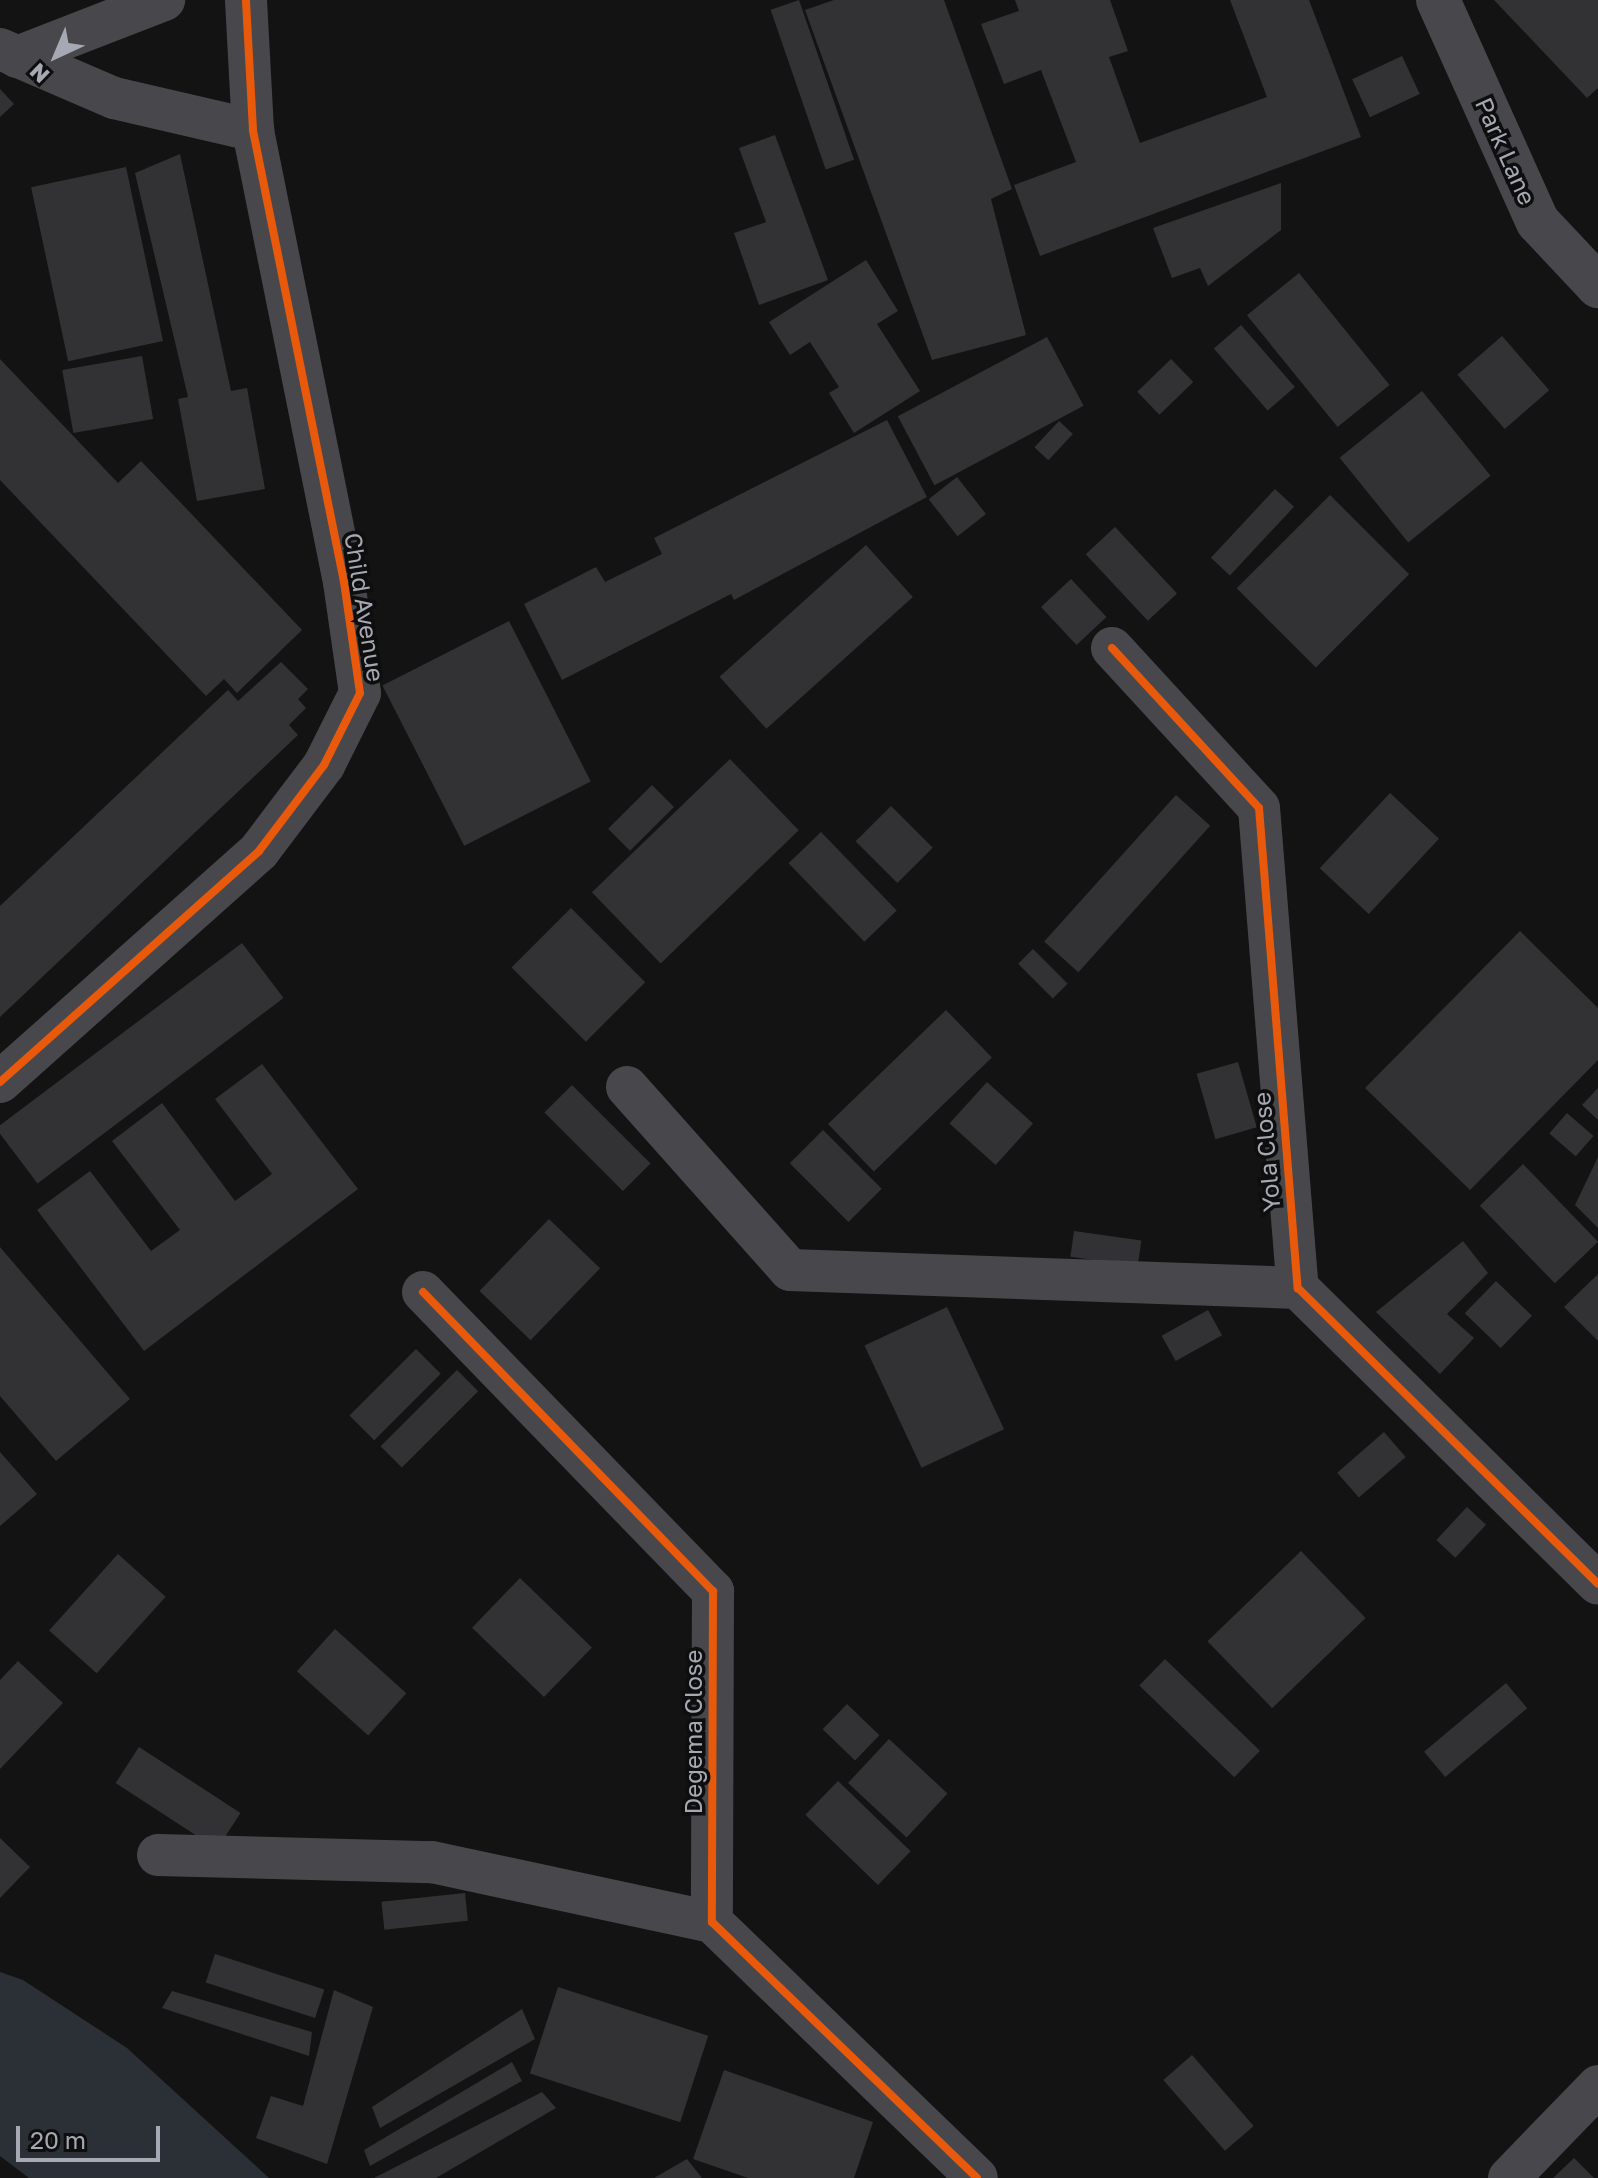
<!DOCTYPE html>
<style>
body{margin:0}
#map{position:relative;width:1598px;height:2178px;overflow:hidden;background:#131313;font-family:"Golos Text",sans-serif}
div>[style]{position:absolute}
.water>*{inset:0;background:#2b3037}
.building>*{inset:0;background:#323234;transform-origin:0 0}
.minor>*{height:42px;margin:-21px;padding:0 21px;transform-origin:21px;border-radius:21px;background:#48484c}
.tertiary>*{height:44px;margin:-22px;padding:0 22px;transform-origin:22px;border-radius:22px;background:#48484c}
.cycleway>*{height:8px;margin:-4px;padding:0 4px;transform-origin:4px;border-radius:4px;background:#e8590c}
span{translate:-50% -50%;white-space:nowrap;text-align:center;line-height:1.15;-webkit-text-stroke:7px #0e0e0f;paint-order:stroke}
.street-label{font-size:24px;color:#a6a8b3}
.north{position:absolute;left:16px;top:16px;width:80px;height:80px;-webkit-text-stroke:6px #0e0e0f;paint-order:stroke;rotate:224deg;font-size:22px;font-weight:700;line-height:32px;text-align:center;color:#a6a8b3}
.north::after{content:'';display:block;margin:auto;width:28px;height:36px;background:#a6a8b3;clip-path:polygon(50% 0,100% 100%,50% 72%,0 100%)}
.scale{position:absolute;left:16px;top:2126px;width:144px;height:36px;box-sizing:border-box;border:4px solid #a6a8b3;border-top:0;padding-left:10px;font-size:24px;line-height:28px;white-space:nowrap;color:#a6a8b3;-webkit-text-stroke:6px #0e0e0f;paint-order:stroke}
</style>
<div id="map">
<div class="water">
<i style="clip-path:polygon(0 1972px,23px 1980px,127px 2048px,269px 2178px,29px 2178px,0 2156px)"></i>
</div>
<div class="building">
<i style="left:799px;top:0;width:169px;height:30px;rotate:71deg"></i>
<i style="clip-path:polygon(834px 0,944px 0,1012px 189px,991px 199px,1026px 335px,932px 360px,805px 10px)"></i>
<i style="clip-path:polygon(1015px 0,1110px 0,1128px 51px,1109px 57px,1140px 143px,1267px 97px,1230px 0,1309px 0,1361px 137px,1040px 256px,1014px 185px,1076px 162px,1041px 70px,1004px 84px,981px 24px,1019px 11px)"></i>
<i style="clip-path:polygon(1494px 0,1598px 0,1598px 88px,1587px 98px)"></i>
<i style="left:1402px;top:56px;width:42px;height:55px;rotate:65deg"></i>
<i style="clip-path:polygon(0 89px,14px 104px,0 117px)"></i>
<i style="clip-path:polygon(775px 135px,828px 280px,759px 305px,734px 233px,766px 222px,739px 148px)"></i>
<i style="clip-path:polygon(180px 154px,231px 391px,247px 388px,265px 489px,197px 501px,178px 399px,188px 397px,135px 173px)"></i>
<i style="left:126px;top:167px;width:178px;height:97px;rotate:78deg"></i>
<i style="clip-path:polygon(1281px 183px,1281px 230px,1208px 286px,1200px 268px,1172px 278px,1153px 228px)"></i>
<i style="clip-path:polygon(866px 260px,898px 311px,877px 324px,920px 391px,854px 433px,829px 393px,839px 387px,810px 342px,790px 355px,769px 322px)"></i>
<i style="left:1299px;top:273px;width:144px;height:67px;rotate:51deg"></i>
<i style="left:1241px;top:325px;width:82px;height:36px;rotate:49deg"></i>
<i style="left:1502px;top:336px;width:72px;height:59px;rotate:49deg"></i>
<i style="left:1047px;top:337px;width:78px;height:169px;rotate:62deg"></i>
<i style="left:142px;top:356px;width:64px;height:81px;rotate:80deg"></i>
<i style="clip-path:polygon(0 359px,118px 483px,141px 461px,302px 630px,237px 693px,224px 679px,206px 696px,0 480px)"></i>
<i style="left:1171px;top:359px;width:32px;height:47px;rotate:46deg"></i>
<i style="left:1422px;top:391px;width:109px;height:106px;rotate:51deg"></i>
<i style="clip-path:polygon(887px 420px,927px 497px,734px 600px,731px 594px,562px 680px,524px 604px,596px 567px,605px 582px,662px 554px,654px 538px)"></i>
<i style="left:1059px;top:421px;width:19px;height:36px;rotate:43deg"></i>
<i style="left:957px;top:477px;width:47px;height:36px;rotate:52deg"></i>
<i style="left:1275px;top:489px;width:26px;height:94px;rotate:43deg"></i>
<i style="left:1330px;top:495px;width:112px;height:132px;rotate:45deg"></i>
<i style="left:1115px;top:527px;width:91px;height:40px;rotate:47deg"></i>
<i style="left:866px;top:545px;width:70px;height:197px;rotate:48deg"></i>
<i style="left:1071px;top:579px;width:52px;height:41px;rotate:47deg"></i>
<i style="left:509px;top:621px;width:180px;height:142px;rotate:63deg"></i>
<i style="clip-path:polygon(281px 662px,308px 689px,298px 699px,306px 708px,289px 725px,298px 735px,0 1017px,0 906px,228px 690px,238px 701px)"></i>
<i style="left:730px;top:759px;width:99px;height:192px;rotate:46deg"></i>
<i style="left:652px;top:785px;width:31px;height:62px;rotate:45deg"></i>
<i style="left:1390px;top:793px;width:67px;height:103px;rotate:43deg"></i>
<i style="left:1176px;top:795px;width:46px;height:197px;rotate:42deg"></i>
<i style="left:891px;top:806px;width:59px;height:50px;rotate:45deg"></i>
<i style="left:821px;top:832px;width:109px;height:45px;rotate:46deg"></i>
<i style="left:571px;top:908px;width:105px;height:84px;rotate:45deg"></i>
<i style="clip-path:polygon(1520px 931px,1598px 1008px,1598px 1060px,1470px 1190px,1365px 1088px)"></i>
<i style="left:242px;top:943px;width:69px;height:308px;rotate:53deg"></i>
<i style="left:1033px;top:949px;width:49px;height:21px;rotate:45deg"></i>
<i style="left:946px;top:1010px;width:66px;height:164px;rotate:46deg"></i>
<i style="left:1238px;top:1062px;width:68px;height:43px;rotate:74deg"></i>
<i style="clip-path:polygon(262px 1064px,358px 1189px,144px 1351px,37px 1210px,90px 1171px,151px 1251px,180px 1230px,112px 1141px,162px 1103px,235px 1201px,272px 1174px,215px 1099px)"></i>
<i style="left:987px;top:1082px;width:62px;height:56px;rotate:42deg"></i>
<i style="left:572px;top:1085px;width:111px;height:39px;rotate:45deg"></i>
<i style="clip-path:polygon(1598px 1088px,1598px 1120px,1582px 1105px)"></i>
<i style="left:1567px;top:1113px;width:35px;height:27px;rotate:41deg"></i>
<i style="left:823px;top:1130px;width:83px;height:47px;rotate:45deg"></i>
<i style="clip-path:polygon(1598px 1157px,1598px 1228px,1575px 1205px)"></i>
<i style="left:1523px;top:1164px;width:108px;height:60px;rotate:46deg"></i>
<i style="left:549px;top:1219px;width:71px;height:100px;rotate:44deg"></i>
<i style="left:1074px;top:1231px;width:68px;height:26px;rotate:8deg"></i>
<i style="clip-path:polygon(1463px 1241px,1488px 1273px,1447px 1314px,1474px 1338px,1440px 1374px,1376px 1312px)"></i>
<i style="clip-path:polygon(0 1247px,130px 1399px,56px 1461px,0 1396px)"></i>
<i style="clip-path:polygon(1598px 1274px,1598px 1341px,1564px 1307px)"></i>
<i style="left:1496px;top:1281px;width:50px;height:45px;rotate:44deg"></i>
<i style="left:947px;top:1307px;width:135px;height:91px;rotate:65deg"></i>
<i style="left:1208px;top:1310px;width:29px;height:53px;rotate:61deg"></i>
<i style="left:416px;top:1349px;width:35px;height:94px;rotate:45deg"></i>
<i style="left:457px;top:1370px;width:30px;height:108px;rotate:45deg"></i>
<i style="left:1384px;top:1432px;width:33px;height:62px;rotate:49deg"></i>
<i style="clip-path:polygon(0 1452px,37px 1494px,0 1526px)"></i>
<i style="left:1467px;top:1507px;width:26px;height:45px;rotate:43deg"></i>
<i style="left:1301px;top:1551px;width:93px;height:130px;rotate:46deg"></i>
<i style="left:118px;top:1554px;width:64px;height:103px;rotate:42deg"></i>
<i style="left:520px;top:1578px;width:100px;height:69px;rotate:44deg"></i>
<i style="left:335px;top:1629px;width:96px;height:57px;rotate:42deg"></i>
<i style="left:1165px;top:1659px;width:132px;height:37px;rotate:44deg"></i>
<i style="clip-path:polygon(18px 1661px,63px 1703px,0 1769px,0 1680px)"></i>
<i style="left:1506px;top:1683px;width:33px;height:107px;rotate:50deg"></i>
<i style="left:847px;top:1704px;width:45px;height:35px;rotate:44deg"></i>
<i style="left:889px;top:1739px;width:80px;height:60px;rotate:43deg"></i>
<i style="left:139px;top:1747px;width:121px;height:43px;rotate:33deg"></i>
<i style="left:838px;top:1781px;width:101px;height:47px;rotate:44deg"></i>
<i style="clip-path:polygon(0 1838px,30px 1867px,0 1898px)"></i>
<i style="left:465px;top:1893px;width:28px;height:84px;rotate:84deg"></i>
<i style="left:215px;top:1954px;width:115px;height:30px;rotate:18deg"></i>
<i style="left:558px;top:1987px;width:158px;height:91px;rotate:18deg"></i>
<i style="clip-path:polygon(334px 1990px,373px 2007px,327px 2164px,256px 2138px,271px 2096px,303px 2106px)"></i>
<i style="clip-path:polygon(172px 1991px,312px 2032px,309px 2056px,162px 2008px)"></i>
<i style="clip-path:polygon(522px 2009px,535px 2039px,380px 2128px,372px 2107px)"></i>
<i style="left:1192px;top:2055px;width:94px;height:38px;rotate:49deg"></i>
<i style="clip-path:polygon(512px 2062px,522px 2081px,370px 2166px,364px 2150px)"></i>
<i style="clip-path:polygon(724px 2070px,873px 2122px,854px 2178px,748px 2178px,693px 2159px)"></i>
<i style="clip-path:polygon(542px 2092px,556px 2108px,436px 2178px,374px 2178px)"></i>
<i style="clip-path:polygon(1574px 2158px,1594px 2178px,1553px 2178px)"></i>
<i style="clip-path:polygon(687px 2159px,702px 2178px,654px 2178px)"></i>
</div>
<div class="minor">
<i style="left:0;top:49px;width:124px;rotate:23.3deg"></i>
<i style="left:114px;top:98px;width:143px;rotate:13deg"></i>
<i style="left:17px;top:57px;width:158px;rotate:-21.2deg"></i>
<i style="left:1112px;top:648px;width:217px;rotate:47.4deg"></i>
<i style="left:1259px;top:808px;width:482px;rotate:85.4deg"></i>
<i style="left:1298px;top:1288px;width:421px;rotate:44.6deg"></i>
<i style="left:0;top:1082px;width:347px;rotate:-41.7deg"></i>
<i style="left:259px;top:851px;width:108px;rotate:-52.9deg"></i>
<i style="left:324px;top:765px;width:80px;rotate:-63.4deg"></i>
<i style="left:360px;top:693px;width:112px;rotate:-98.2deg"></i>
<i style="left:344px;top:582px;width:461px;rotate:-101.4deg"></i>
<i style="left:253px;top:130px;width:130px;rotate:-93.1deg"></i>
<i style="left:627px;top:1087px;width:245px;rotate:48.3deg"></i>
<i style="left:790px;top:1270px;width:508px;rotate:2.03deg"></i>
<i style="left:423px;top:1292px;width:417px;rotate:45.9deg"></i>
<i style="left:713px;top:1591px;width:331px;rotate:90.2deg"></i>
<i style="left:712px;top:1922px;width:368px;rotate:44deg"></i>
<i style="left:158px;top:1855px;width:274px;rotate:1.5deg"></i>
<i style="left:432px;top:1862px;width:286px;rotate:12.1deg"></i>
<i style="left:1509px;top:2178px;width:128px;rotate:-45.9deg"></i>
</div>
<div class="tertiary">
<i style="left:1438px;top:0;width:243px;rotate:65.8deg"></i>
<i style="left:1538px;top:222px;width:88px;rotate:46.8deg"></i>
</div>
<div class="cycleway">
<i style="left:1112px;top:648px;width:217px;rotate:47.4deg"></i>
<i style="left:1259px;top:808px;width:482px;rotate:85.4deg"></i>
<i style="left:1298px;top:1288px;width:421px;rotate:44.6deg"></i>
<i style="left:0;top:1082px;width:347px;rotate:-41.7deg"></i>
<i style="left:259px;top:851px;width:108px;rotate:-52.9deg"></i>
<i style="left:324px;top:765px;width:80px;rotate:-63.4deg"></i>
<i style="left:360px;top:693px;width:112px;rotate:-98.2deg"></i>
<i style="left:344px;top:582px;width:461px;rotate:-101.4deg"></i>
<i style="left:253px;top:130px;width:130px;rotate:-93.1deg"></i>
<i style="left:423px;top:1292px;width:417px;rotate:45.9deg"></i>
<i style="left:713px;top:1591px;width:331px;rotate:90.2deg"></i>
<i style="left:712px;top:1922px;width:368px;rotate:44deg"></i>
</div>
<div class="street-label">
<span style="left:1506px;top:151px;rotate:66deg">Park Lane</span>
<span style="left:365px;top:607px;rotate:81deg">Child Avenue</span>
<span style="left:1266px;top:1152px;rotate:-95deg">Yola Close</span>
<span style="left:693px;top:1732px;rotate:-90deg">Degema Close</span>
</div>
<div class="north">N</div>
<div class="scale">20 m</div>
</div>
